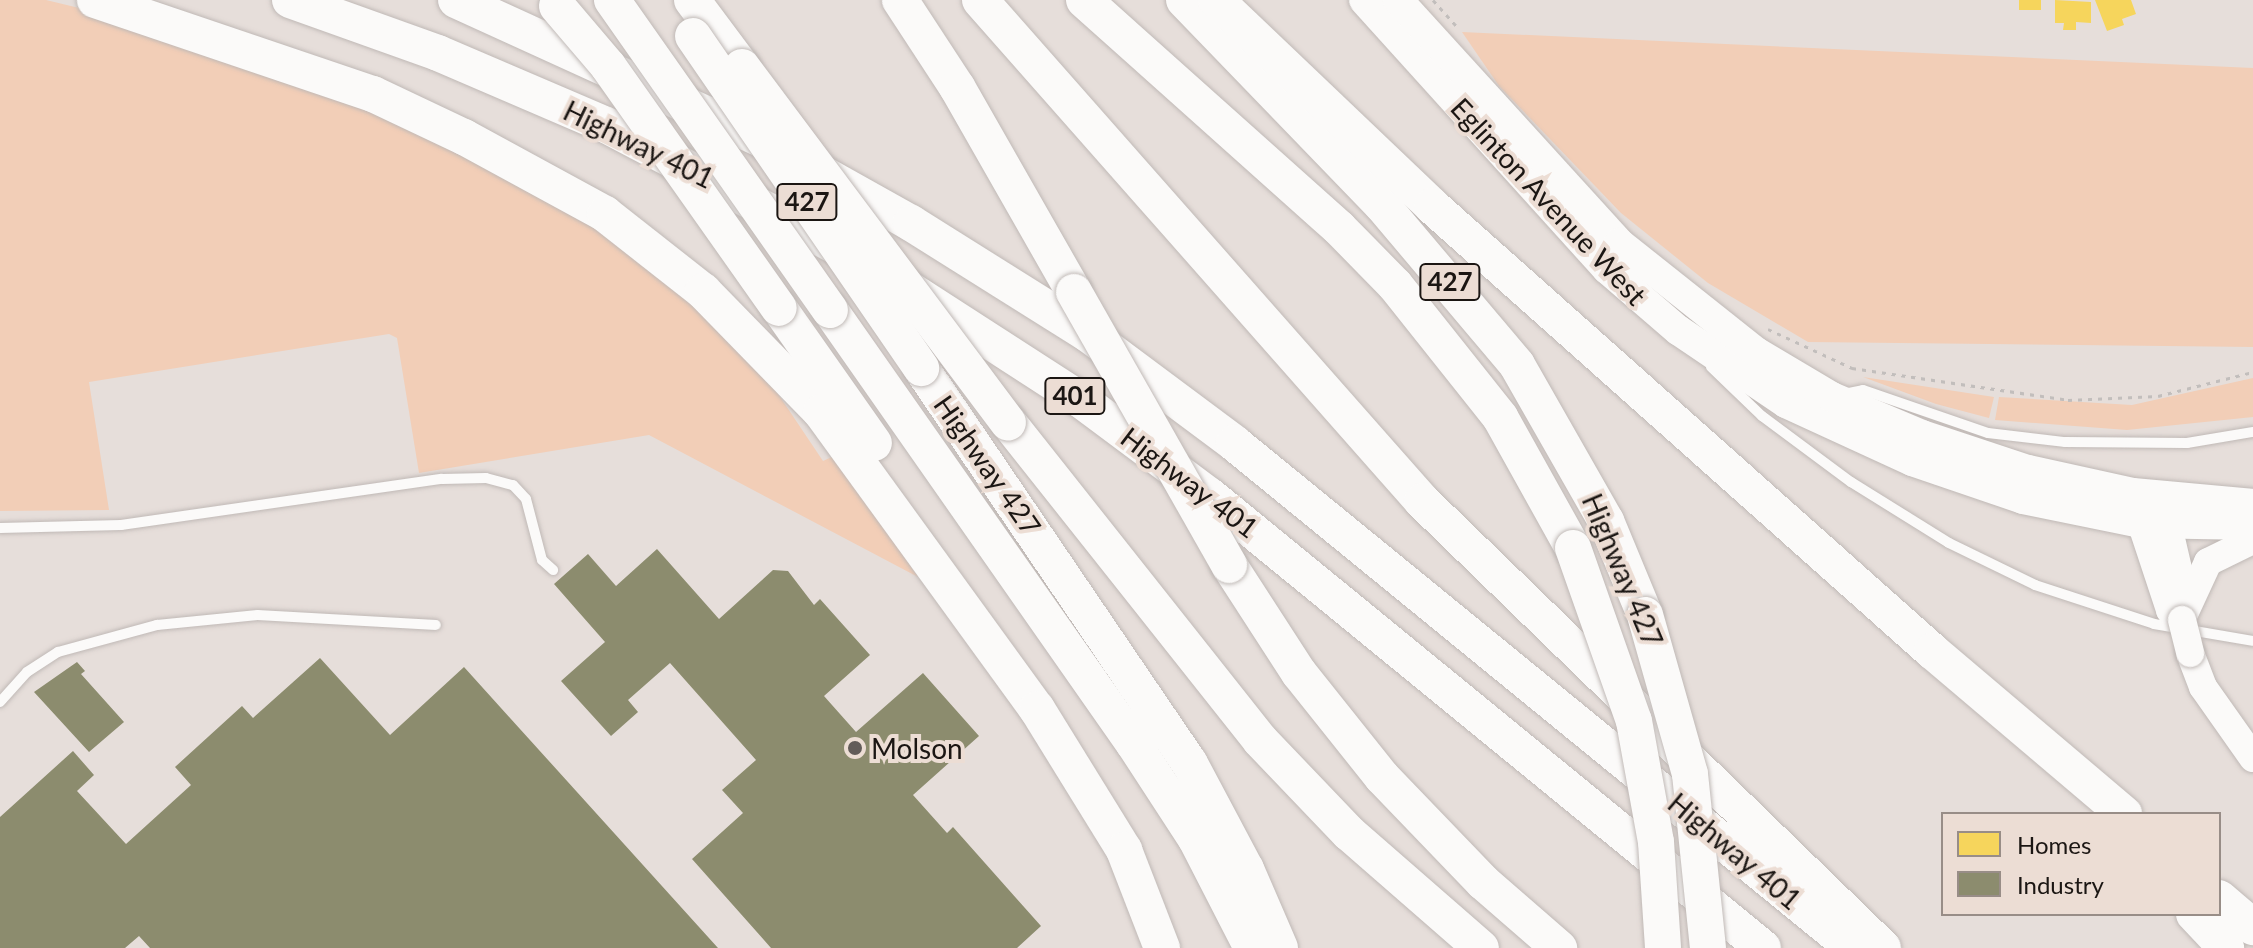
<!DOCTYPE html>
<style>
body{margin:0}
#map{position:relative;width:2253px;height:948px;overflow:hidden;background:#e6deda;font-family:Lato,sans-serif}
div>[style]{position:absolute}
.green>*{inset:0;background:#f2ceb7}
.homes>*{inset:0;background:#f6d55c;transform-origin:0 0}
.industry>*{inset:0;background:#8c8c6e}
.path>*{height:3px;margin-top:-1.5px;transform-origin:0;background:repeating-linear-gradient(90deg,#c2bebc 0 4px,transparent 0 10px)}
.roads{filter:drop-shadow(0 0 2px #c0b9b6) drop-shadow(0 0 2px #c0b9b6)}
.lane>*{height:10px;margin:-5px;padding:0 5px;transform-origin:5px;border-radius:5px;background:#fbfaf9}
.secondary>*{height:28px;margin:-14px;padding:0 14px;transform-origin:14px;border-radius:14px;background:#fbfaf9}
.primary>*{height:30px;margin:-15px;padding:0 15px;transform-origin:15px;border-radius:15px;background:#fbfaf9}
.highway>*{height:36px;margin:-18px;padding:0 18px;transform-origin:18px;border-radius:18px;background:#fbfaf9}
.bridges{filter:drop-shadow(0 0 2px #c0b9b6) drop-shadow(0 0 2px #c0b9b6)}
.secondary-bridge>*{height:28px;margin:-14px;padding:0 14px;transform-origin:14px;border-radius:14px;background:#fbfaf9}
.highway-bridge>*{height:36px;margin:-18px;padding:0 18px;transform-origin:18px;border-radius:18px;background:#fbfaf9}
.dots>*{width:22px;height:22px;translate:-50% -50%;box-sizing:border-box;border:4px solid #ecddd4;border-radius:50%}
span{translate:-50% -50%;white-space:nowrap;text-align:center;line-height:1.15;-webkit-text-stroke:8px #ecddd4;paint-order:stroke}
.shield-label span{padding:2px 6px;background:#ecddd4;border:2px solid;border-radius:6px;-webkit-text-stroke-width:0}
.shield-label{font-size:26px;color:#1b1613;font-weight:700}
.street-label{font-size:28px;color:#1b1613}
.poi-label{font-size:28px;color:#1b1613}
.left{translate:0 -50%;text-align:left}
.legend{position:absolute;left:1941px;top:812px;width:280px;height:104px;box-sizing:border-box;background:#ecddd4;border:2px solid #988d87;margin:0;padding:10px 14px;list-style:none;font-size:24px;color:#1b1613}
.legend li{display:flex;align-items:center;gap:16px;height:40px}
.legend b{width:40px;border:2px solid #988d87}
</style>
<div id="map">
<div class="green">
<i style="clip-path:polygon(0 0,46px 0,104px 14px,398px 115px,576px 213px,671px 283px,756px 361px,823px 461px,836px 455px,918px 577px,649px 435px,419px 473px,397px 338px,389px 334px,89px 382px,109px 510px,0 511px)"></i>
<i style="clip-path:polygon(1462px 32px,2253px 68px,2253px 347px,1808px 342px,1708px 283px,1621px 213px,1499px 86px)"></i>
<i style="clip-path:polygon(1863px 377px,1994px 397px,1989px 418px,1936px 404px)"></i>
<i style="clip-path:polygon(2253px 378px,2253px 417px,2127px 430px,1995px 420px,1999px 397px,2132px 405px)"></i>
</div>
<div class="homes">
<i style="left:2019px;top:0;width:22px;height:10px"></i>
<i style="clip-path:polygon(2055px 0,2091px 2px,2091px 23px,2076px 22px,2076px 30px,2063px 30px,2064px 23px,2055px 23px)"></i>
<i style="clip-path:polygon(2095px 0,2131px 0,2136px 14px,2122px 19px,2124px 25px,2107px 31px)"></i>
</div>
<div class="industry">
<i style="clip-path:polygon(657px 549px,719px 619px,773px 570px,788px 571px,814px 605px,820px 599px,870px 655px,824px 696px,856px 732px,923px 673px,979px 736px,913px 795px,947px 833px,953px 827px,1041px 926px,1017px 948px,771px 948px,692px 859px,743px 813px,722px 790px,756px 760px,670px 663px,628px 700px,638px 712px,611px 736px,561px 681px,605px 642px,554px 584px,588px 554px,616px 586px)"></i>
<i style="clip-path:polygon(320px 658px,390px 735px,464px 667px,718px 948px,150px 948px,139px 936px,125px 948px,0 948px,0 817px,73px 751px,94px 775px,77px 791px,126px 844px,191px 785px,175px 767px,242px 706px,253px 718px)"></i>
<i style="clip-path:polygon(77px 662px,85px 671px,81px 674px,124px 722px,89px 752px,34px 692px)"></i>
</div>
<div class="path">
<i style="left:1433px;top:0;width:36px;rotate:48deg"></i>
<i style="left:1768px;top:329px;width:93px;rotate:24.9deg"></i>
<i style="left:1852px;top:368px;width:218px;rotate:8.4deg"></i>
<i style="left:2068px;top:400px;width:90px;rotate:-2.5deg"></i>
<i style="left:2158px;top:396px;width:98px;rotate:-14.2deg"></i>
</div>
<div class="roads">
<div class="lane">
<i style="left:1711px;top:367px;width:71px;rotate:43.9deg"></i>
<i style="left:1762px;top:416px;width:111px;rotate:36.6deg"></i>
<i style="left:1851px;top:482px;width:115px;rotate:31.9deg"></i>
<i style="left:1949px;top:543px;width:96px;rotate:26deg"></i>
<i style="left:2035px;top:585px;width:125px;rotate:18.1deg"></i>
<i style="left:2154px;top:624px;width:100px;rotate:9.7deg"></i>
<i style="left:1844px;top:394px;width:19px;rotate:-12deg"></i>
<i style="left:1863px;top:390px;width:132px;rotate:19deg"></i>
<i style="left:1988px;top:433px;width:78px;rotate:6.7deg"></i>
<i style="left:2065px;top:442px;width:122px;rotate:0.5deg"></i>
<i style="left:2187px;top:443px;width:67px;rotate:-9.5deg"></i>
<i style="left:0;top:528px;width:121px;rotate:-1.4deg"></i>
<i style="left:121px;top:525px;width:324px;rotate:-8.2deg"></i>
<i style="left:442px;top:479px;width:44px;rotate:-1.3deg"></i>
<i style="left:486px;top:478px;width:28px;rotate:15deg"></i>
<i style="left:513px;top:485px;width:19px;rotate:47deg"></i>
<i style="left:526px;top:499px;width:63px;rotate:75.3deg"></i>
<i style="left:542px;top:560px;width:15px;rotate:42deg"></i>
<i style="left:0;top:702px;width:40px;rotate:-48deg"></i>
<i style="left:27px;top:672px;width:37px;rotate:-33deg"></i>
<i style="left:58px;top:652px;width:103px;rotate:-15.3deg"></i>
<i style="left:157px;top:625px;width:101px;rotate:-5.7deg"></i>
<i style="left:258px;top:615px;width:178px;rotate:3.2deg"></i>
</div>
<div class="secondary">
<i style="left:2162px;top:500px;width:102px;rotate:76.9deg"></i>
<i style="left:2185px;top:599px;width:16px;rotate:101deg"></i>
<i style="left:2135px;top:504px;width:112px;rotate:71.7deg"></i>
<i style="left:2170px;top:610px;width:16px;rotate:40deg"></i>
<i style="left:2185px;top:612px;width:55px;rotate:-65.3deg"></i>
<i style="left:2208px;top:562px;width:50px;rotate:-26.1deg"></i>
<i style="left:2190px;top:653px;width:36px;rotate:69deg"></i>
<i style="left:2203px;top:687px;width:87px;rotate:54.8deg"></i>
</div>
<div class="primary">
<i style="left:1364px;top:0;width:363px;rotate:47.9deg"></i>
<i style="left:1607px;top:269px;width:94px;rotate:40.7deg"></i>
<i style="left:1678px;top:330px;width:130px;rotate:34.1deg"></i>
<i style="left:1786px;top:403px;width:139px;rotate:24.7deg"></i>
<i style="left:1912px;top:461px;width:117px;rotate:18.9deg"></i>
<i style="left:2023px;top:499px;width:119px;rotate:11.6deg"></i>
<i style="left:2140px;top:523px;width:113px;rotate:1deg"></i>
<i style="left:1398px;top:0;width:328px;rotate:47.7deg"></i>
<i style="left:1619px;top:243px;width:175px;rotate:38.5deg"></i>
<i style="left:1756px;top:352px;width:88px;rotate:30.6deg"></i>
<i style="left:1832px;top:397px;width:98px;rotate:22.9deg"></i>
<i style="left:1922px;top:435px;width:112px;rotate:18.3deg"></i>
<i style="left:2028px;top:470px;width:107px;rotate:12.4deg"></i>
<i style="left:2133px;top:493px;width:121px;rotate:5.2deg"></i>
</div>
<div class="highway">
<i style="left:95px;top:0;width:293px;rotate:18.7deg"></i>
<i style="left:373px;top:94px;width:101px;rotate:25.3deg"></i>
<i style="left:464px;top:137px;width:161px;rotate:28.6deg"></i>
<i style="left:605px;top:214px;width:125px;rotate:38.2deg"></i>
<i style="left:703px;top:291px;width:169px;rotate:45.7deg"></i>
<i style="left:821px;top:412px;width:367px;rotate:54deg"></i>
<i style="left:1037px;top:709px;width:166px;rotate:58.3deg"></i>
<i style="left:1124px;top:850px;width:105px;rotate:68.8deg"></i>
<i style="left:290px;top:0;width:157px;rotate:19.7deg"></i>
<i style="left:438px;top:53px;width:183px;rotate:23.2deg"></i>
<i style="left:606px;top:125px;width:270px;rotate:27.8deg"></i>
<i style="left:456px;top:0;width:331px;rotate:24.5deg"></i>
<i style="left:757px;top:137px;width:176px;rotate:29.2deg"></i>
<i style="left:911px;top:223px;width:209px;rotate:32.1deg"></i>
<i style="left:1088px;top:334px;width:182px;rotate:36.7deg"></i>
<i style="left:1234px;top:443px;width:799px;rotate:39.21deg"></i>
<i style="left:692px;top:0;width:84px;rotate:53.3deg"></i>
<i style="left:900px;top:0;width:104px;rotate:56.8deg"></i>
<i style="left:957px;top:87px;width:236px;rotate:60.3deg"></i>
<i style="left:980px;top:0;width:668px;rotate:48.58deg"></i>
<i style="left:1422px;top:501px;width:642px;rotate:44.12deg"></i>
<i style="left:1084px;top:0;width:342px;rotate:41.8deg"></i>
<i style="left:1339px;top:228px;width:80px;rotate:45.5deg"></i>
<i style="left:1395px;top:285px;width:169px;rotate:51.5deg"></i>
<i style="left:1500px;top:417px;width:150px;rotate:60.9deg"></i>
<i style="left:1184px;top:0;width:285px;rotate:46deg"></i>
<i style="left:1382px;top:205px;width:209px;rotate:49.8deg"></i>
<i style="left:1517px;top:365px;width:180px;rotate:60.3deg"></i>
<i style="left:1606px;top:521px;width:102px;rotate:67.5deg"></i>
<i style="left:1216px;top:0;width:298px;rotate:43.6deg"></i>
<i style="left:1432px;top:206px;width:669px;rotate:41.67deg"></i>
<i style="left:1932px;top:651px;width:252px;rotate:40.3deg"></i>
<i style="left:906px;top:287px;width:208px;rotate:32.9deg"></i>
<i style="left:1081px;top:400px;width:161px;rotate:36.7deg"></i>
<i style="left:1210px;top:496px;width:714px;rotate:39.26deg"></i>
<i style="left:779px;top:308px;width:165px;rotate:54.9deg"></i>
<i style="left:830px;top:310px;width:530px;rotate:54.99deg"></i>
<i style="left:1134px;top:744px;width:113px;rotate:56.9deg"></i>
<i style="left:1196px;top:839px;width:123px;rotate:62.8deg"></i>
<i style="left:921px;top:368px;width:477px;rotate:55.8deg"></i>
<i style="left:1189px;top:762px;width:121px;rotate:62deg"></i>
<i style="left:1246px;top:869px;width:86px;rotate:66.7deg"></i>
<i style="left:1008px;top:422px;width:406px;rotate:51.6deg"></i>
<i style="left:1260px;top:740px;width:129px;rotate:46.3deg"></i>
<i style="left:1349px;top:833px;width:175px;rotate:41.1deg"></i>
<i style="left:1229px;top:565px;width:129px;rotate:57.1deg"></i>
<i style="left:1299px;top:673px;width:133px;rotate:51.4deg"></i>
<i style="left:1382px;top:777px;width:146px;rotate:46.1deg"></i>
<i style="left:1483px;top:882px;width:101px;rotate:41deg"></i>
<i style="left:2219px;top:898px;width:45px;rotate:40.5deg"></i>
<i style="left:2194px;top:914px;width:47px;rotate:46.7deg"></i>
</div>
</div>
<div class="bridges">
<div class="secondary-bridge">
<i style="left:2182px;top:620px;width:34px;rotate:76deg"></i>
</div>
<div class="highway-bridge">
<i style="left:612px;top:0;width:379px;rotate:54.9deg"></i>
<i style="left:557px;top:6px;width:79px;rotate:49.6deg"></i>
<i style="left:608px;top:66px;width:296px;rotate:54.8deg"></i>
<i style="left:693px;top:36px;width:403px;rotate:55.5deg"></i>
<i style="left:742px;top:67px;width:444px;rotate:53.2deg"></i>
<i style="left:1074px;top:292px;width:314px;rotate:60.4deg"></i>
<i style="left:1573px;top:548px;width:183px;rotate:70.6deg"></i>
<i style="left:1634px;top:721px;width:123px;rotate:79.7deg"></i>
<i style="left:1656px;top:842px;width:106px;rotate:86.2deg"></i>
<i style="left:1645px;top:615px;width:165px;rotate:74.2deg"></i>
<i style="left:1690px;top:774px;width:175px;rotate:84.1deg"></i>
</div>
</div>
<div class="dots">
<i style="left:855px;top:748px;background:#625c59"></i>
</div>
<div class="shield-label">
<span style="left:807px;top:202px">427</span>
<span style="left:1450px;top:282px">427</span>
<span style="left:1075px;top:396px">401</span>
</div>
<div class="street-label">
<span style="left:639px;top:144px;rotate:26deg">Highway 401</span>
<span style="left:1549px;top:201px;rotate:47deg">Eglinton Avenue West</span>
<span style="left:988px;top:465px;rotate:55deg">Highway 427</span>
<span style="left:1190px;top:482px;rotate:37deg">Highway 401</span>
<span style="left:1623px;top:570px;rotate:67deg">Highway 427</span>
<span style="left:1735px;top:851px;rotate:40deg">Highway 401</span>
</div>
<div class="poi-label">
<span class="left" style="left:871px;top:748px">Molson</span>
</div>
<ul class="legend">
<li><b style="height:22px;background:#f6d55c"></b>Homes</li>
<li><b style="height:22px;background:#8c8c6e"></b>Industry</li>
</ul>
</div>
